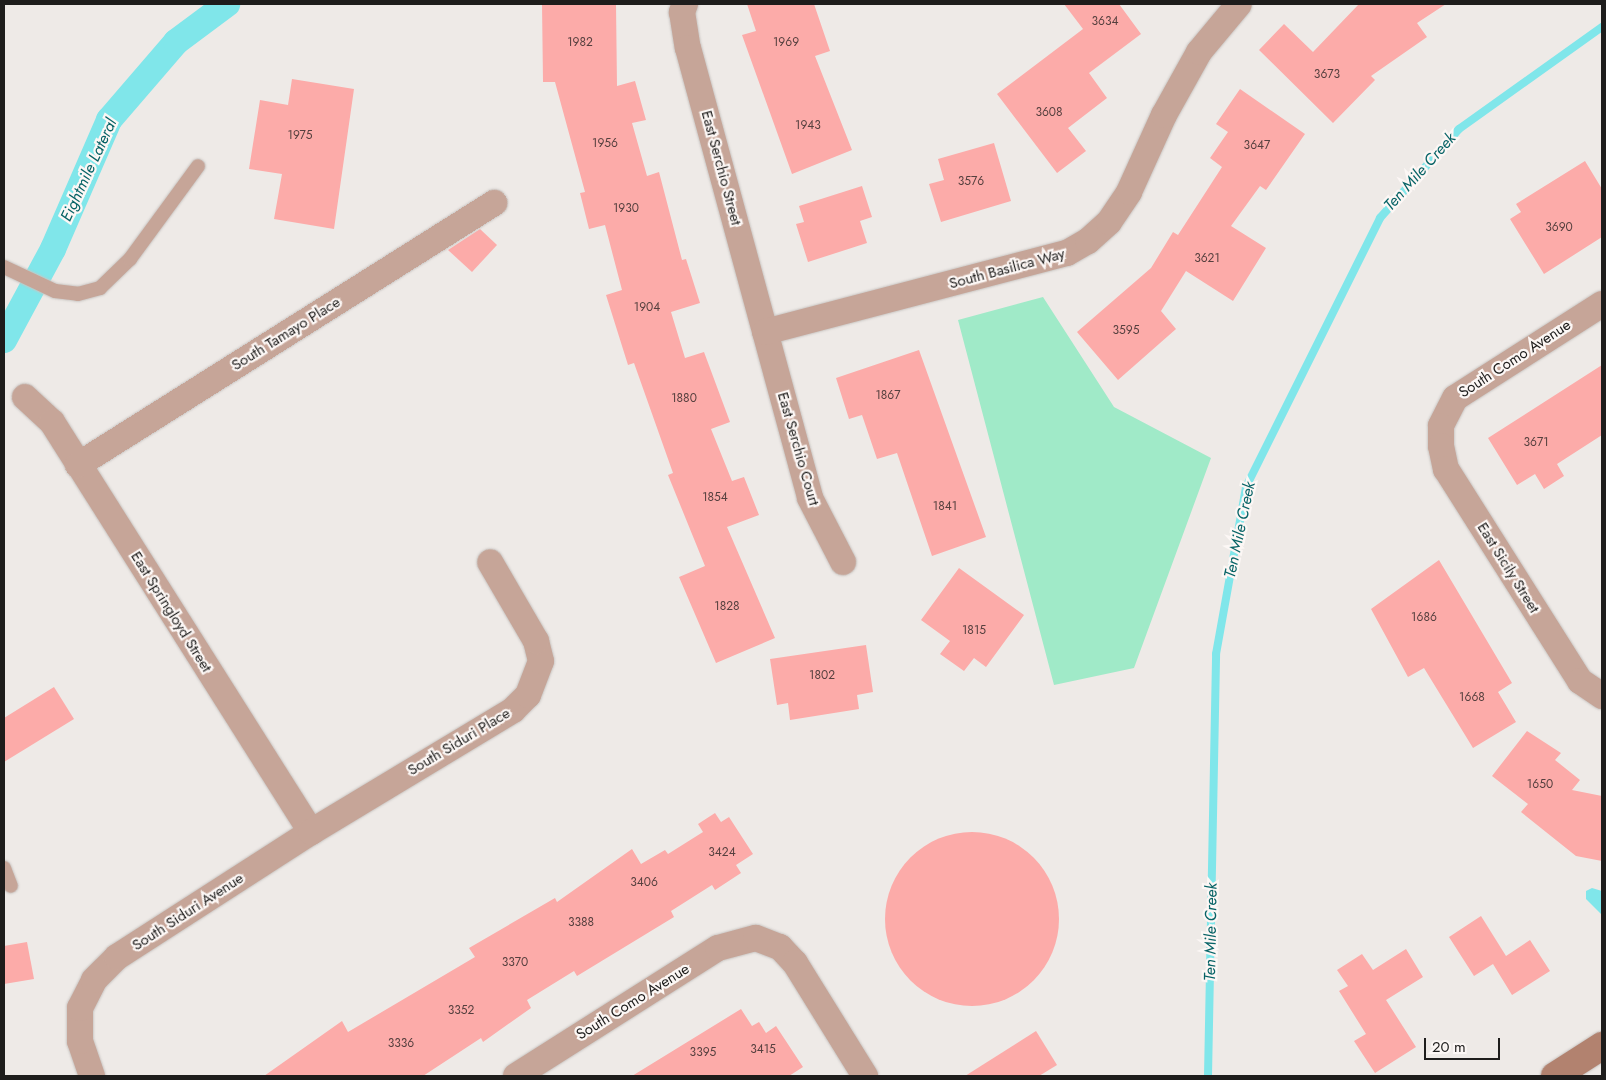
<!DOCTYPE html>
<style>
body{margin:0}
#map{position:relative;width:1606px;height:1080px;overflow:hidden;background:#eeeae7;font-family:Jost,sans-serif}
div>[style]{position:absolute}
.green>*{inset:0;background:#a0eac8}
.water>*{inset:0;background:#80e6ea}
.stream>*{height:8px;margin:-4px;padding:0 4px;transform-origin:4px;border-radius:4px;background:#80e6ea}
.canal>*{height:26px;margin:-13px;padding:0 13px;transform-origin:13px;border-radius:13px;background:#80e6ea}
.building>*{inset:0;background:#fcaba9}
.round{border-radius:50%}
.roads{filter:drop-shadow(0 0 1px #c9c5c2) drop-shadow(0 0 1px #c9c5c2)}
.lane>*{height:14px;margin:-7px;padding:0 7px;transform-origin:7px;border-radius:7px;background:#c6a598}
.street>*{height:26px;margin:-13px;padding:0 13px;transform-origin:13px;border-radius:13px;background:#c6a598}
.secondary>*{height:28px;margin:-14px;padding:0 14px;transform-origin:14px;border-radius:14px;background:#b2826f}
span{translate:-50% -50%;white-space:nowrap;text-align:center;line-height:1.15;-webkit-text-stroke:4.5px #fcf7f5;paint-order:stroke}
.number-label{font-size:12px;color:#56403f}
.number-label span{-webkit-text-stroke-width:0}
.street-label{font-size:15px;color:#1e1d1c}
.water-label{font-size:16px;color:#076366;font-style:italic}
.frame{position:absolute;inset:0;border:5px solid #1e1d1c;pointer-events:none}
.scale{position:absolute;left:1424px;top:1038px;width:76px;height:22px;box-sizing:border-box;border:2px solid #1e1d1c;border-top:0;padding-left:6px;font-size:15px;line-height:18px;white-space:nowrap;color:#1e1d1c;-webkit-text-stroke:4px #fcf7f5;paint-order:stroke}
</style>
<div id="map">
<div class="green">
<i style="clip-path:polygon(1043px 297px,1114px 407px,1211px 458px,1134px 668px,1054px 685px,958px 320px)"></i>
</div>
<div class="water">
<i style="clip-path:polygon(1592px 888px,1602px 891px,1602px 915px,1586px 899px,1586px 891px)"></i>
</div>
<div class="stream">
<i style="left:1208px;top:1076px;width:422px;rotate:-88.9deg"></i>
<i style="left:1216px;top:654px;width:170px;rotate:-79.8deg"></i>
<i style="left:1246px;top:487px;width:301px;rotate:-63.5deg"></i>
<i style="left:1380px;top:218px;width:119px;rotate:-48.4deg"></i>
<i style="left:1459px;top:129px;width:176px;rotate:-35.5deg"></i>
</div>
<div class="canal">
<i style="left:4px;top:340px;width:103px;rotate:-61.7deg"></i>
<i style="left:53px;top:249px;width:141px;rotate:-66.5deg"></i>
<i style="left:109px;top:120px;width:103px;rotate:-49.3deg"></i>
<i style="left:176px;top:42px;width:64px;rotate:-36.7deg"></i>
</div>
<div class="building">
<i style="clip-path:polygon(542px 4px,616px 4px,617px 86px,635px 81px,646px 120px,632px 123px,647px 176px,659px 172px,682px 260px,686px 259px,700px 303px,671px 312px,685px 358px,704px 352px,730px 422px,711px 429px,732px 481px,744px 477px,759px 515px,727px 527px,775px 638px,716px 663px,679px 577px,705px 566px,668px 475px,673px 473px,634px 363px,628px 365px,606px 295px,622px 290px,605px 225px,589px 229px,580px 193px,585px 192px,555px 82px,543px 82px)"></i>
<i style="clip-path:polygon(747px 4px,814px 4px,830px 51px,815px 56px,852px 150px,792px 174px,742px 35px,756px 31px)"></i>
<i style="clip-path:polygon(1064px 4px,1119px 4px,1141px 34px,1089px 73px,1107px 98px,1068px 128px,1086px 151px,1057px 173px,997px 94px,1083px 29px)"></i>
<i style="clip-path:polygon(1359px 4px,1446px 4px,1417px 23px,1427px 37px,1371px 76px,1375px 80px,1333px 123px,1259px 50px,1284px 24px,1313px 52px)"></i>
<i style="clip-path:polygon(292px 79px,354px 89px,334px 229px,274px 219px,282px 174px,249px 169px,260px 100px,288px 105px)"></i>
<i style="clip-path:polygon(1240px 89px,1305px 134px,1266px 190px,1260px 186px,1231px 226px,1266px 248px,1233px 301px,1186px 271px,1161px 311px,1176px 329px,1118px 380px,1077px 332px,1151px 268px,1173px 232px,1178px 235px,1222px 167px,1210px 158px,1228px 132px,1216px 124px)"></i>
<i style="clip-path:polygon(994px 143px,1011px 201px,941px 222px,929px 184px,944px 180px,938px 159px)"></i>
<i style="clip-path:polygon(1585px 161px,1602px 189px,1602px 237px,1544px 274px,1510px 219px,1521px 212px,1516px 204px)"></i>
<i style="clip-path:polygon(862px 186px,872px 217px,860px 221px,867px 243px,808px 262px,796px 224px,804px 222px,799px 206px)"></i>
<i style="clip-path:polygon(480px 229px,497px 245px,472px 272px,448px 250px)"></i>
<i style="clip-path:polygon(919px 350px,986px 537px,932px 556px,897px 453px,877px 459px,862px 415px,849px 419px,836px 378px)"></i>
<i style="clip-path:polygon(1602px 365px,1602px 435px,1557px 464px,1564px 476px,1544px 489px,1535px 474px,1517px 485px,1488px 438px)"></i>
<i style="clip-path:polygon(1439px 560px,1512px 683px,1498px 692px,1516px 722px,1473px 748px,1424px 668px,1408px 677px,1371px 609px)"></i>
<i style="clip-path:polygon(959px 568px,1024px 615px,986px 667px,974px 658px,964px 671px,940px 654px,950px 641px,921px 620px)"></i>
<i style="clip-path:polygon(866px 645px,873px 692px,857px 695px,859px 709px,790px 720px,788px 703px,777px 705px,770px 659px)"></i>
<i style="clip-path:polygon(54px 687px,74px 719px,4px 762px,4px 718px)"></i>
<i style="clip-path:polygon(1527px 731px,1561px 753px,1555px 760px,1580px 780px,1572px 790px,1602px 796px,1602px 861px,1576px 856px,1521px 812px,1528px 804px,1492px 776px)"></i>
<i style="clip-path:polygon(715px 813px,721px 822px,729px 817px,753px 854px,736px 865px,741px 873px,715px 890px,712px 885px,671px 911px,674px 917px,577px 976px,574px 971px,527px 1000px,531px 1008px,483px 1042px,481px 1038px,423px 1076px,264px 1076px,342px 1021px,348px 1032px,475px 957px,469px 948px,555px 898px,557px 902px,632px 849px,641px 864px,665px 850px,668px 854px,703px 832px,698px 824px)"></i>
<i class="round" style="left:885px;top:832px;width:174px;height:174px"></i>
<i style="clip-path:polygon(1481px 916px,1506px 956px,1530px 940px,1550px 971px,1512px 995px,1493px 964px,1474px 976px,1449px 937px)"></i>
<i style="clip-path:polygon(27px 942px,34px 979px,4px 984px,4px 946px)"></i>
<i style="clip-path:polygon(1406px 949px,1423px 977px,1386px 1000px,1416px 1047px,1375px 1073px,1354px 1041px,1366px 1034px,1339px 991px,1348px 986px,1337px 970px,1362px 954px,1373px 970px)"></i>
<i style="clip-path:polygon(741px 1009px,752px 1026px,759px 1022px,766px 1033px,776px 1026px,803px 1067px,789px 1076px,632px 1076px)"></i>
<i style="clip-path:polygon(1036px 1031px,1057px 1065px,1039px 1076px,965px 1076px)"></i>
</div>
<div class="roads">
<div class="lane">
<i style="left:4px;top:267px;width:56px;rotate:25.2deg"></i>
<i style="left:55px;top:291px;width:23px;rotate:7deg"></i>
<i style="left:78px;top:294px;width:23px;rotate:-15deg"></i>
<i style="left:100px;top:288px;width:42px;rotate:-44deg"></i>
<i style="left:130px;top:259px;width:115px;rotate:-53.8deg"></i>
<i style="left:4px;top:868px;width:19px;rotate:69deg"></i>
</div>
<div class="street">
<i style="left:685px;top:4px;width:9px;rotate:111deg"></i>
<i style="left:682px;top:12px;width:36px;rotate:81deg"></i>
<i style="left:688px;top:48px;width:466px;rotate:74.8deg"></i>
<i style="left:810px;top:498px;width:72px;rotate:62.7deg"></i>
<i style="left:1602px;top:304px;width:174px;rotate:147.4deg"></i>
<i style="left:1455px;top:398px;width:31px;rotate:117deg"></i>
<i style="left:1441px;top:426px;width:20px;rotate:90deg"></i>
<i style="left:1441px;top:446px;width:24px;rotate:78deg"></i>
<i style="left:1446px;top:469px;width:251px;rotate:57.7deg"></i>
<i style="left:1580px;top:681px;width:27px;rotate:34deg"></i>
<i style="left:765px;top:332px;width:312px;rotate:-14.7deg"></i>
<i style="left:1067px;top:253px;width:24px;rotate:-30deg"></i>
<i style="left:1088px;top:241px;width:28px;rotate:-42deg"></i>
<i style="left:1109px;top:222px;width:36px;rotate:-56deg"></i>
<i style="left:1129px;top:192px;width:85px;rotate:-65.6deg"></i>
<i style="left:1164px;top:115px;width:72px;rotate:-60.9deg"></i>
<i style="left:1199px;top:52px;width:62px;rotate:-50.2deg"></i>
<i style="left:25px;top:397px;width:37px;rotate:43deg"></i>
<i style="left:52px;top:422px;width:485px;rotate:57.7deg"></i>
<i style="left:78px;top:465px;width:492px;rotate:-32.2deg"></i>
<i style="left:92px;top:1076px;width:37px;rotate:-109deg"></i>
<i style="left:80px;top:1041px;width:33px;rotate:-90deg"></i>
<i style="left:80px;top:1008px;width:31px;rotate:-63deg"></i>
<i style="left:94px;top:980px;width:33px;rotate:-45deg"></i>
<i style="left:117px;top:957px;width:231px;rotate:-32.8deg"></i>
<i style="left:311px;top:832px;width:236px;rotate:-31.1deg"></i>
<i style="left:513px;top:710px;width:21px;rotate:-45deg"></i>
<i style="left:528px;top:695px;width:36px;rotate:-69deg"></i>
<i style="left:541px;top:661px;width:21px;rotate:-104deg"></i>
<i style="left:536px;top:641px;width:91px;rotate:-120.2deg"></i>
<i style="left:516px;top:1076px;width:239px;rotate:-32.4deg"></i>
<i style="left:718px;top:948px;width:39px;rotate:-15deg"></i>
<i style="left:756px;top:938px;width:26px;rotate:21deg"></i>
<i style="left:780px;top:947px;width:22px;rotate:47deg"></i>
<i style="left:795px;top:963px;width:133px;rotate:58.2deg"></i>
</div>
<div class="secondary">
<i style="left:1555px;top:1076px;width:56px;rotate:-32.6deg"></i>
</div>
</div>
<div class="number-label">
<span style="left:1105px;top:22px">3634</span>
<span style="left:580px;top:43px">1982</span>
<span style="left:786px;top:43px">1969</span>
<span style="left:1327px;top:75px">3673</span>
<span style="left:1049px;top:113px">3608</span>
<span style="left:808px;top:126px">1943</span>
<span style="left:300px;top:136px">1975</span>
<span style="left:605px;top:144px">1956</span>
<span style="left:1257px;top:146px">3647</span>
<span style="left:971px;top:182px">3576</span>
<span style="left:626px;top:209px">1930</span>
<span style="left:1559px;top:228px">3690</span>
<span style="left:1207px;top:259px">3621</span>
<span style="left:647px;top:308px">1904</span>
<span style="left:1126px;top:331px">3595</span>
<span style="left:888px;top:396px">1867</span>
<span style="left:684px;top:399px">1880</span>
<span style="left:1536px;top:443px">3671</span>
<span style="left:715px;top:498px">1854</span>
<span style="left:945px;top:507px">1841</span>
<span style="left:727px;top:607px">1828</span>
<span style="left:1424px;top:618px">1686</span>
<span style="left:974px;top:631px">1815</span>
<span style="left:822px;top:676px">1802</span>
<span style="left:1472px;top:698px">1668</span>
<span style="left:1540px;top:785px">1650</span>
<span style="left:722px;top:853px">3424</span>
<span style="left:644px;top:883px">3406</span>
<span style="left:581px;top:923px">3388</span>
<span style="left:515px;top:963px">3370</span>
<span style="left:461px;top:1011px">3352</span>
<span style="left:401px;top:1044px">3336</span>
<span style="left:763px;top:1050px">3415</span>
<span style="left:703px;top:1053px">3395</span>
</div>
<div class="street-label">
<span style="left:721px;top:168px;rotate:75deg">East Serchio Street</span>
<span style="left:1007px;top:269px;rotate:-15deg">South Basilica Way</span>
<span style="left:286px;top:334px;rotate:-32deg">South Tamayo Place</span>
<span style="left:1515px;top:359px;rotate:-33deg">South Como Avenue</span>
<span style="left:798px;top:449px;rotate:74deg">East Serchio Court</span>
<span style="left:1508px;top:568px;rotate:58deg">East Sicily Street</span>
<span style="left:171px;top:612px;rotate:58deg">East Springloyd Street</span>
<span style="left:459px;top:742px;rotate:-31deg">South Siduri Place</span>
<span style="left:188px;top:912px;rotate:-33deg">South Siduri Avenue</span>
<span style="left:633px;top:1002px;rotate:-32deg">South Como Avenue</span>
</div>
<div class="water-label">
<span style="left:89px;top:170px;rotate:-65deg">Eightmile Lateral</span>
<span style="left:1420px;top:172px;rotate:-48deg">Ten Mile Creek</span>
<span style="left:1240px;top:530px;rotate:-78deg">Ten Mile Creek</span>
<span style="left:1211px;top:932px;rotate:-89deg">Ten Mile Creek</span>
</div>
<div class="frame"></div>
<div class="scale">20 m</div>
</div>
